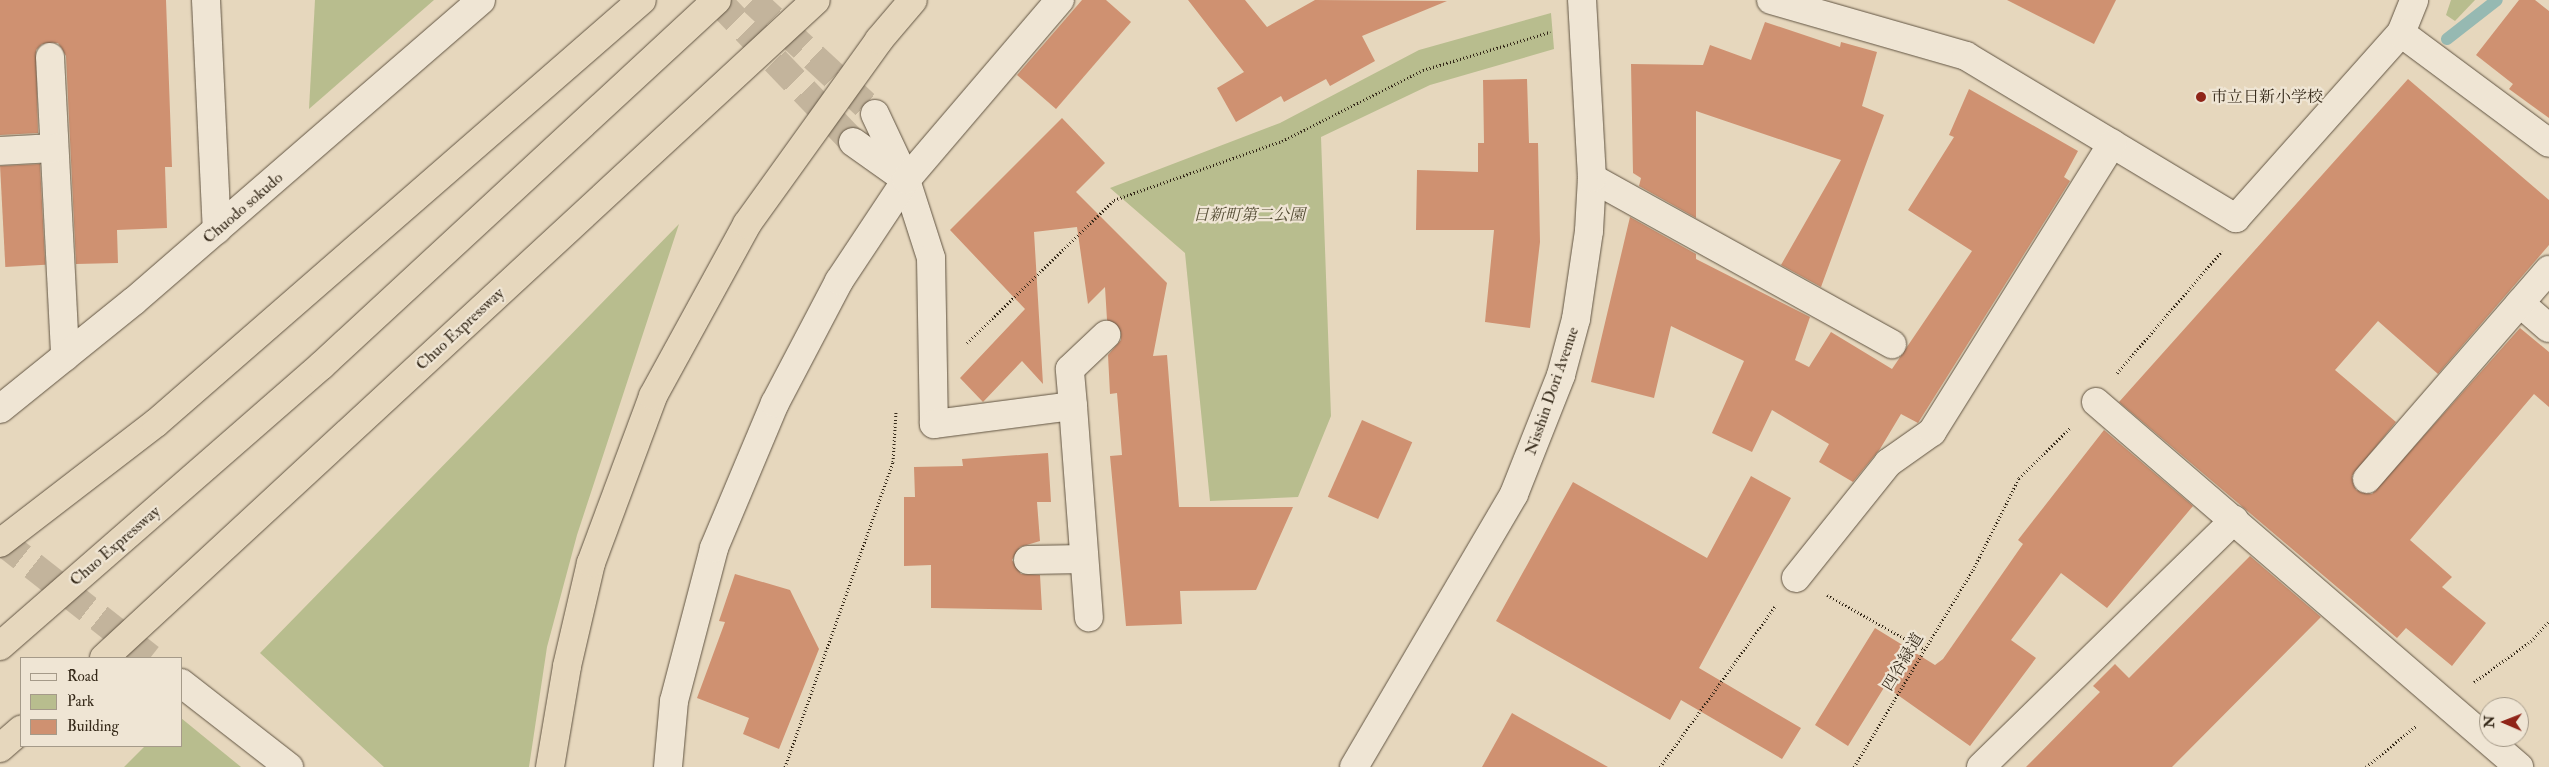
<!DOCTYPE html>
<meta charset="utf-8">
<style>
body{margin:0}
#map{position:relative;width:2549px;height:767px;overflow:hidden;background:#e6d7bd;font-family:"IM FELL Double Pica","Noto Serif JP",serif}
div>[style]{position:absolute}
.green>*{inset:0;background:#b8bd8e}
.stream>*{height:12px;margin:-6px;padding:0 6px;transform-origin:6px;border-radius:6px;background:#96b9b2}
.building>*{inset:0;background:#cf9171;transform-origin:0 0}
.minor-tunnel>*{height:28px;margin-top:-14px;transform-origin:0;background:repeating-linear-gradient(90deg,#c3b49c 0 28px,transparent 0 42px)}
.path>*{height:3px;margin-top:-1.5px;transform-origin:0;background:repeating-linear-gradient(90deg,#352919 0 1px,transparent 0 3.5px)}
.roads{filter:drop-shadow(0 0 1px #615442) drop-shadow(0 0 1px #615442)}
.minor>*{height:28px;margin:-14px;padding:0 14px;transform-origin:14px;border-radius:14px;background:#efe5d4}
.highway>*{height:28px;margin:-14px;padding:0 14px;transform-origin:14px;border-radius:14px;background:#e6d7bd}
.dots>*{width:14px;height:14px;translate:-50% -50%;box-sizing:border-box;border:2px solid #efe5d4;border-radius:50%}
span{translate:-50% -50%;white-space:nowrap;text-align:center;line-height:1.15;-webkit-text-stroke:4.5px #efe5d4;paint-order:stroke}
.poi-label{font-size:16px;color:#352919}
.left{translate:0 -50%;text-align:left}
.street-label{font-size:16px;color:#352919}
.park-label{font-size:16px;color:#564e36;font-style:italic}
.legend{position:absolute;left:20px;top:657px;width:162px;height:90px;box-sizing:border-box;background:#efe5d4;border:1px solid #a59a89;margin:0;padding:6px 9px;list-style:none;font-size:15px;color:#352919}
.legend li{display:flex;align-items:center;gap:10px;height:25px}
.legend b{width:25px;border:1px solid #a59a89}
.north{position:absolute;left:2479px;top:697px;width:50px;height:50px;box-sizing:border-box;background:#efe5d4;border:1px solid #a59a89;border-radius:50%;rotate:271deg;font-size:14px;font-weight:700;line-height:20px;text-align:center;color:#352919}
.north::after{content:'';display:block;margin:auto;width:18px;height:22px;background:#8f2418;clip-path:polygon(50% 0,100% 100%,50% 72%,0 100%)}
</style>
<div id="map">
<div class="green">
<i style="clip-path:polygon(315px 0,434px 0,309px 109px)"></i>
<i style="clip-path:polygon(2451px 0,2475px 0,2455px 21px,2446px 15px)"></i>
<i style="clip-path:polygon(1551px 13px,1554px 49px,1430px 85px,1321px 137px,1331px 416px,1298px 497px,1210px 501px,1185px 253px,1110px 188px,1280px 123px,1419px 50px)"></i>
<i style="clip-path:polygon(679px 224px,577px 535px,547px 647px,529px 767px,384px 767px,260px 653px)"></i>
<i style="clip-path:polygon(181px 718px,241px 767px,124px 767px,145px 746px,181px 746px)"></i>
</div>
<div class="stream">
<i style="left:2447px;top:39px;width:63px;rotate:-38deg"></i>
</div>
<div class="building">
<i style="clip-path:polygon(0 0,166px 0,172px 167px,165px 167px,167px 228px,117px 230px,118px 263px,76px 264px,66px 56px,58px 43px,42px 44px,36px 50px,38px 133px,0 135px)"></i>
<i style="clip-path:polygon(1082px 0,1106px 0,1131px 22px,1056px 109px,1017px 75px)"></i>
<i style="clip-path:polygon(1188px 0,1245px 0,1267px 27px,1315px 0,1447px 1px,1362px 36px,1375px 61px,1330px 86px,1326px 79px,1284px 102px,1281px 96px,1236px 122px,1217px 88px,1244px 72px)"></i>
<i style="clip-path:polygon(2007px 0,2116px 0,2094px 44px)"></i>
<i style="clip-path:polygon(2519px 0,2535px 0,2549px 11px,2549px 118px,2509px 89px,2513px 84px,2476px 55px)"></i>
<i style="clip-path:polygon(1765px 22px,1840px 47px,1841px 42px,1877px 52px,1862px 106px,1884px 115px,1821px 287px,1781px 265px,1841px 160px,1696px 111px,1696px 218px,1639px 186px,1641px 178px,1633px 173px,1631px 64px,1703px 65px,1710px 45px,1751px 60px)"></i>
<i style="clip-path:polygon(1527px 79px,1529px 143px,1538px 143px,1540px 242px,1530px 328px,1485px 322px,1494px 230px,1416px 230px,1417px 170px,1478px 172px,1478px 143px,1484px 143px,1483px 80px)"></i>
<i style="clip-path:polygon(2408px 79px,2549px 200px,2549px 245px,2438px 374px,2378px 321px,2335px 370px,2396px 422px,2352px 476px,2356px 490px,2372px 494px,2520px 328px,2549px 352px,2549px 407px,2534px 394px,2410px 540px,2452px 577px,2442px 587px,2486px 623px,2452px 666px,2406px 628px,2397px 638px,2119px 402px)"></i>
<i style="clip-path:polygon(1969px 89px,2078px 151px,2064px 177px,2070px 181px,1918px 423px,1901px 414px,1880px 449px,1853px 482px,1819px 462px,1829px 444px,1772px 410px,1752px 452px,1712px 433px,1744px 361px,1671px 326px,1654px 398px,1591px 382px,1630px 217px,1696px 254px,1696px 259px,1810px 317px,1795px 360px,1809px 367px,1831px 332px,1892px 369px,1972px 251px,1908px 210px,1954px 137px,1949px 135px)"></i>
<i style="clip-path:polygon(1062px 118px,1105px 163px,1076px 192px,1167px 283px,1153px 356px,1167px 355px,1179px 507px,1293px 507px,1256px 590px,1180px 591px,1182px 624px,1126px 626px,1110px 456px,1122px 455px,1117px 393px,1110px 394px,1108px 355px,1121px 340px,1121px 332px,1107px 320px,1105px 287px,1088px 304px,1077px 227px,1034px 232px,1043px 384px,1022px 361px,983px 402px,960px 378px,1025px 309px,950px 230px)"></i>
<i style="left:40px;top:164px;width:101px;height:40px;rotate:87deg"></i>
<i style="left:1362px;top:420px;width:55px;height:84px;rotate:24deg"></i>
<i style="clip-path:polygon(2104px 430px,2193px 506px,2107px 608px,2061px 573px,2011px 640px,2036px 658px,1970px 746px,1885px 686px,1848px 746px,1815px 725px,1875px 628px,1935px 665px,1943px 659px,2023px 544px,2018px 540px)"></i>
<i style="clip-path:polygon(1048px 453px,1051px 502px,1037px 502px,1040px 541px,1020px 547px,1012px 560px,1021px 574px,1040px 575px,1042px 610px,931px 608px,931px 565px,904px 566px,904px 497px,915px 497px,914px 467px,963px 466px,962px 459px)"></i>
<i style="clip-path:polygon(1751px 476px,1791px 498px,1699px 668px,1801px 728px,1782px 759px,1681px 700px,1670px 720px,1496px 621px,1573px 482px,1707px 558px)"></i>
<i style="clip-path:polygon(2250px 556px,2321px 617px,2172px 767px,2026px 767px,2100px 692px,2093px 686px,2115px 664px,2129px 678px)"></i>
<i style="clip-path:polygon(735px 574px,790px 590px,819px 649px,779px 749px,743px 734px,749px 718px,697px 698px,725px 622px,719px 621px)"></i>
<i style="clip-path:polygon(1512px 713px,1608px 767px,1482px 767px)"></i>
</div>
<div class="minor-tunnel">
<i style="left:717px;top:0;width:197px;rotate:46.2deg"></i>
<i style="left:752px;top:0;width:168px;rotate:42.8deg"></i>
<i style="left:0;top:540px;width:191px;rotate:38.2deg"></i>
</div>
<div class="path">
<i style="left:967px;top:343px;width:205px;rotate:-44.2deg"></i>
<i style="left:1114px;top:200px;width:178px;rotate:-19.4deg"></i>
<i style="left:1282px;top:141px;width:158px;rotate:-26.7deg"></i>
<i style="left:1423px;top:70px;width:133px;rotate:-16.7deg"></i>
<i style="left:2117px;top:373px;width:161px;rotate:-49.3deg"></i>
<i style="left:1827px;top:595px;width:112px;rotate:29.3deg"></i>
<i style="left:2474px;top:682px;width:70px;rotate:-35.7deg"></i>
<i style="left:2531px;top:641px;width:27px;rotate:-48deg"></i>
<i style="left:785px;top:767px;width:324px;rotate:-70.5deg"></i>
<i style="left:893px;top:462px;width:51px;rotate:-86.6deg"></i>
<i style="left:1660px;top:767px;width:199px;rotate:-54.4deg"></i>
<i style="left:1854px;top:767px;width:230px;rotate:-58.9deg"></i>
<i style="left:1973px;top:570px;width:103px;rotate:-63.4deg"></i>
<i style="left:2019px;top:478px;width:73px;rotate:-44.4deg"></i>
<i style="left:2366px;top:767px;width:66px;rotate:-39.5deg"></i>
</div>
<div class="roads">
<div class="minor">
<i style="left:206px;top:0;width:230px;rotate:87.3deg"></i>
<i style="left:1771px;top:0;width:203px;rotate:16deg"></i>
<i style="left:1966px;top:56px;width:315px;rotate:31deg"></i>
<i style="left:2236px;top:218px;width:248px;rotate:-48.3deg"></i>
<i style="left:2401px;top:33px;width:35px;rotate:-68deg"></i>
<i style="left:2401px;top:33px;width:184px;rotate:36.6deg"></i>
<i style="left:50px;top:57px;width:300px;rotate:87.1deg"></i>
<i style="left:875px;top:114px;width:73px;rotate:64.8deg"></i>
<i style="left:906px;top:180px;width:82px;rotate:72.2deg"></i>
<i style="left:931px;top:258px;width:166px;rotate:89deg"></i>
<i style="left:934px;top:424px;width:140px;rotate:-7.4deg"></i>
<i style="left:1073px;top:406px;width:212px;rotate:85.7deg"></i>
<i style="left:853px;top:142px;width:64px;rotate:35.4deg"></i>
<i style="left:0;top:151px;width:54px;rotate:-3.2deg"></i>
<i style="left:1592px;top:178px;width:343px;rotate:29deg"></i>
<i style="left:2520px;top:303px;width:38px;rotate:41deg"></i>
<i style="left:2096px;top:402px;width:559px;rotate:40.79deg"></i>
<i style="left:1073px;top:406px;width:37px;rotate:-95deg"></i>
<i style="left:1070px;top:369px;width:50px;rotate:-43.4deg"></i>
<i style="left:0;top:409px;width:172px;rotate:-38.9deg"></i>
<i style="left:134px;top:301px;width:459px;rotate:-40.9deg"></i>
<i style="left:2367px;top:479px;width:277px;rotate:-49deg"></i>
<i style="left:1028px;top:560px;width:56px;rotate:-1deg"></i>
<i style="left:1796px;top:578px;width:147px;rotate:-51.3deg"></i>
<i style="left:1888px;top:463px;width:54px;rotate:-35.2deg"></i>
<i style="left:1932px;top:432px;width:340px;rotate:-58deg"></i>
<i style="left:181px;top:683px;width:137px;rotate:37.9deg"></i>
<i style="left:668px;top:767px;width:66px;rotate:-84.8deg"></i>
<i style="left:674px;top:701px;width:158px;rotate:-75.3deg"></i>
<i style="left:714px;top:548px;width:157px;rotate:-67.2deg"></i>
<i style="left:775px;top:403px;width:138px;rotate:-62.3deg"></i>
<i style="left:839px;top:281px;width:121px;rotate:-56.4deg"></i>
<i style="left:906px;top:180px;width:237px;rotate:-49.5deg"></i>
<i style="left:1354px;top:767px;width:316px;rotate:-59.6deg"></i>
<i style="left:1514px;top:494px;width:128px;rotate:-68.4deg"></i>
<i style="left:1561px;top:375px;width:58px;rotate:-75deg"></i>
<i style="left:1576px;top:319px;width:89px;rotate:-81.6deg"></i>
<i style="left:1589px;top:231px;width:53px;rotate:-86.8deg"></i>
<i style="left:1592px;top:178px;width:178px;rotate:-93.2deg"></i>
<i style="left:1981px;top:767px;width:354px;rotate:-44.3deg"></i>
</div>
<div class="highway">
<i style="left:0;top:543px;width:197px;rotate:-37.6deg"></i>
<i style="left:156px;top:423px;width:644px;rotate:-41.04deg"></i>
<i style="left:0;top:646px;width:426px;rotate:-41.1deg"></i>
<i style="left:321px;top:366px;width:539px;rotate:-42.75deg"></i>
<i style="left:104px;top:658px;width:969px;rotate:-42.74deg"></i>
<i style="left:0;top:748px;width:28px;rotate:-41deg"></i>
<i style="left:550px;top:767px;width:102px;rotate:-80.4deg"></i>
<i style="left:567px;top:666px;width:106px;rotate:-76.9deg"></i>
<i style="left:591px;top:563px;width:178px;rotate:-69.6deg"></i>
<i style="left:653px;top:396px;width:196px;rotate:-61.3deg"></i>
<i style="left:747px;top:224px;width:226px;rotate:-54.3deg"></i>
<i style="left:879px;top:40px;width:52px;rotate:-49.6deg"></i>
</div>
</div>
<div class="dots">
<i style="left:2201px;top:97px;background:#8f2418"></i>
</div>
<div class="poi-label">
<span class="left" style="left:2211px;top:97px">市立日新小学校</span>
</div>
<div class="street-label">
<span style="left:243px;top:208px;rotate:-41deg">Chuodo sokudo</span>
<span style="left:460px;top:329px;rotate:-43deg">Chuo Expressway</span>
<span style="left:1552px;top:391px;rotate:-71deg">Nisshin Dori Avenue</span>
<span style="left:115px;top:546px;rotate:-41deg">Chuo Expressway</span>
<span style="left:1903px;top:662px;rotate:-59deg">四谷緑道</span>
</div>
<div class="park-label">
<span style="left:1249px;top:215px">日新町第二公園</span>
</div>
<ul class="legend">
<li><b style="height:6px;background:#efe5d4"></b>Road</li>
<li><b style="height:14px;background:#b8bd8e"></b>Park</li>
<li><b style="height:14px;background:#cf9171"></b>Building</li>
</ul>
<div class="north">N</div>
</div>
